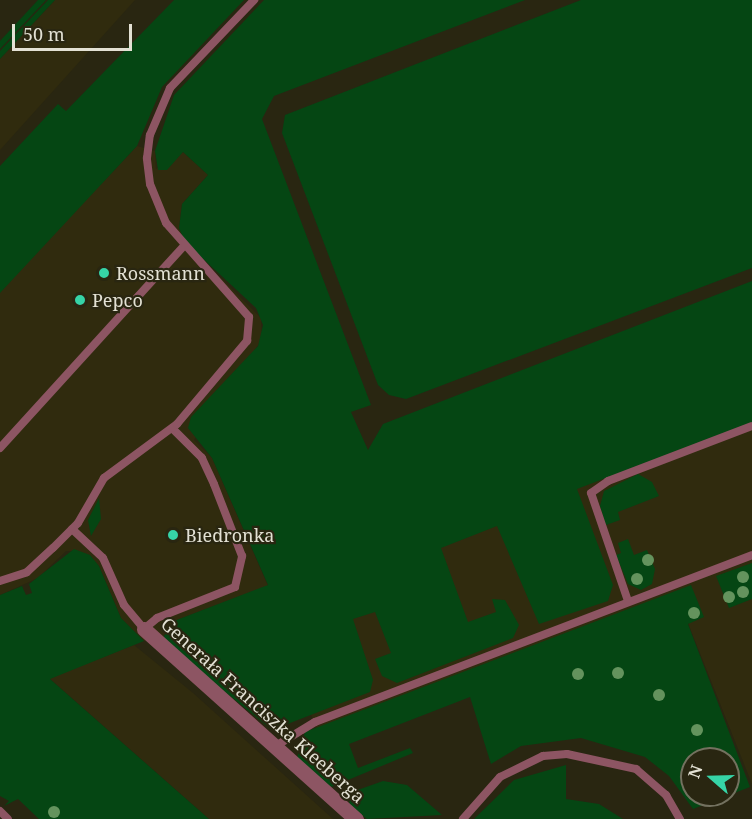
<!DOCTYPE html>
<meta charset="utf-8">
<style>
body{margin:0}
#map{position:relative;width:752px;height:819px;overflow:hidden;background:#292611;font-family:"Noto Serif",serif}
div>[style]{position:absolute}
.built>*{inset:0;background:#302b0e}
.green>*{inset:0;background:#054613}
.service>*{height:8px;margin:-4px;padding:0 4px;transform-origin:4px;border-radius:4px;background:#8d5563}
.minor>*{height:15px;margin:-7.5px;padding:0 7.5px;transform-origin:7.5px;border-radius:7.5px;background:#8d5563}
.trees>*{width:12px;height:12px;margin:-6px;border-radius:50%;background:#64935d}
.dots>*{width:16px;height:16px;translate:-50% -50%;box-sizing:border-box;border:3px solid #292611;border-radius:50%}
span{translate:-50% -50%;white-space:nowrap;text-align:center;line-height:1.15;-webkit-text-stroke:4.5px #292611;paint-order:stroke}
.poi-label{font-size:18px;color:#e3e1d4}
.left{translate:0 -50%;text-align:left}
.street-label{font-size:18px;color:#e3e1d4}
.north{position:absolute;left:680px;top:747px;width:60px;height:60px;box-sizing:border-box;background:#292611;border:2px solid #73715f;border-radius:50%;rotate:290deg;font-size:16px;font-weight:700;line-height:24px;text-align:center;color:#e3e1d4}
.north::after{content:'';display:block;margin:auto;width:21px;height:27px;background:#36d4a7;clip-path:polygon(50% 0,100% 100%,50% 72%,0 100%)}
.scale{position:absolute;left:12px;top:24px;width:120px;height:27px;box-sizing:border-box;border:3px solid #e3e1d4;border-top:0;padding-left:8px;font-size:18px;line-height:21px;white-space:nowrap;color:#e3e1d4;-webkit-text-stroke:4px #292611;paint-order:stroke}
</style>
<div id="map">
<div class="built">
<i style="clip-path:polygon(55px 0,135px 0,0 150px,0 59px)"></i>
<i style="clip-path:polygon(137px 146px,155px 151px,156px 169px,183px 152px,208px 175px,182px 204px,179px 228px,185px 242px,261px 318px,262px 339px,194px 440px,212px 458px,268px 586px,174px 621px,164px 636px,144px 641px,121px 618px,99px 566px,78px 551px,66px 551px,38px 578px,0 595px,0 253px,106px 179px)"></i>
<i style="clip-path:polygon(752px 411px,752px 784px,688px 623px,702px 618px,323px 744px,308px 707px,171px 632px)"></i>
<i style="clip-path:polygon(134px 645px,193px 693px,333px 819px,209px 819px,49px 678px)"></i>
</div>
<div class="green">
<i style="clip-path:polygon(38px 0,46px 0,0 49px,0 41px)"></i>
<i style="clip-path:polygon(48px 0,55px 0,0 59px,0 51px)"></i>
<i style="clip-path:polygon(174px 0,244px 0,162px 87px,137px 146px,0 293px,0 166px,58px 104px,66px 111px)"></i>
<i style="clip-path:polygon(264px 0,525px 0,274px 96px,262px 119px,371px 405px,351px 412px,368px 450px,383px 424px,752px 281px,752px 422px,577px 489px,613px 585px,608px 601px,539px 624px,497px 526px,441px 548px,468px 622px,496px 612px,492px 599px,505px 600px,519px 625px,513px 638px,397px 683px,382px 676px,375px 659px,391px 653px,375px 612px,353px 619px,373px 680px,370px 692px,272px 730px,166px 644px,164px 636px,174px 621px,268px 585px,212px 458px,188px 428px,191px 417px,258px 346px,263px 325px,256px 308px,185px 242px,179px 228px,182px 204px,208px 175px,183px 152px,167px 170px,158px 170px,155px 151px,174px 95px)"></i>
<i style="clip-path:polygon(581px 0,752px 0,752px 268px,406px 399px,389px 395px,378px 385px,282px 133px,285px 115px)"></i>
<i style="clip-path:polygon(638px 474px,652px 482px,659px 496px,618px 512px,620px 520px,606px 525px,600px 506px,604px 491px)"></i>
<i style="clip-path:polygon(99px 498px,101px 519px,91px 536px,88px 520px)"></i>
<i style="clip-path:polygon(628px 539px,634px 555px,647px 550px,655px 569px,652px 584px,641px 590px,628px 584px,616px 555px,621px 553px,618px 543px)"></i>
<i style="clip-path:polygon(74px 549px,90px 555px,99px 566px,121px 618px,144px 641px,50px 679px,209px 819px,39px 819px,18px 799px,4px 806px,9px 801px,0 796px,0 595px,22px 586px,26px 595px,32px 593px,29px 584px)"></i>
<i style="clip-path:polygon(752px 563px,752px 599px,729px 608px,716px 576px)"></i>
<i style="clip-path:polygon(evenodd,691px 585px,704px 617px,688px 624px,750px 787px,693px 809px,669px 776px,645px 757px,581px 738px,521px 746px,491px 764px,470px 697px,349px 744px,358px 768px,410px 748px,413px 753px,331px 787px,297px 758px,305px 732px,691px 585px,692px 759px,728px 759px,728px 795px,692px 795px,692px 759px)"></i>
<i style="clip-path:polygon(566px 765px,566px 799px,599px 804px,623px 819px,474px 819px,514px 780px)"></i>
<i style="clip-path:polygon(383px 781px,407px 785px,442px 815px,367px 819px,349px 804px,352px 792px)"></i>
</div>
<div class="service">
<i style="left:0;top:448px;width:272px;rotate:-47.7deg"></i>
<i style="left:72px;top:529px;width:42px;rotate:43.1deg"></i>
<i style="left:103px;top:558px;width:51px;rotate:65.9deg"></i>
<i style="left:124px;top:605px;width:31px;rotate:50deg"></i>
<i style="left:144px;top:629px;width:17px;rotate:-40deg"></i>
<i style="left:157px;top:618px;width:84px;rotate:-21.7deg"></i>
<i style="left:235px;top:587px;width:32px;rotate:-77deg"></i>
<i style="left:242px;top:556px;width:77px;rotate:-111.3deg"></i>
<i style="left:214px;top:484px;width:29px;rotate:-115deg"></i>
<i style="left:202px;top:458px;width:42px;rotate:-135deg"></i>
<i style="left:0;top:581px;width:28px;rotate:-18deg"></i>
<i style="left:27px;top:572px;width:35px;rotate:-43deg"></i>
<i style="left:53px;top:548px;width:35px;rotate:-45deg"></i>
<i style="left:78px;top:523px;width:52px;rotate:-60deg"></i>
<i style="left:104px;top:478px;width:91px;rotate:-36.5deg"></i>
<i style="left:177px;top:424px;width:109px;rotate:-49.9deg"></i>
<i style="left:247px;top:341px;width:24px;rotate:-85deg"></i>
<i style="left:249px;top:317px;width:125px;rotate:-131.4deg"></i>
<i style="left:166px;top:223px;width:42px;rotate:-112.3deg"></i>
<i style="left:150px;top:184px;width:26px;rotate:-97deg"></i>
<i style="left:147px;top:158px;width:23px;rotate:-83deg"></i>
<i style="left:150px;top:135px;width:51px;rotate:-66.9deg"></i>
<i style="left:170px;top:88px;width:122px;rotate:-46.3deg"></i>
<i style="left:628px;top:601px;width:114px;rotate:-108.9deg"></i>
<i style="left:591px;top:493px;width:21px;rotate:-35deg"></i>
<i style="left:608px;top:481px;width:154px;rotate:-20.9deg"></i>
<i style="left:274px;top:747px;width:48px;rotate:-31.4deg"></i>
<i style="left:315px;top:722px;width:468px;rotate:-20.9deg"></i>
<i style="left:0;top:811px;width:11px;rotate:45deg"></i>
<i style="left:463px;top:819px;width:56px;rotate:-48.6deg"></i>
<i style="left:500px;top:777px;width:48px;rotate:-26deg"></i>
<i style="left:543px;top:756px;width:24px;rotate:-5deg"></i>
<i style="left:567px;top:754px;width:71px;rotate:12.3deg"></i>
<i style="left:636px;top:769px;width:40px;rotate:41deg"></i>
<i style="left:666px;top:795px;width:28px;rotate:60deg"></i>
</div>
<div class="minor">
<i style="left:144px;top:629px;width:285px;rotate:41.9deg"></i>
</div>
<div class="trees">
<i style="left:648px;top:560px"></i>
<i style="left:743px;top:577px"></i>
<i style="left:637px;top:579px"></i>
<i style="left:743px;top:592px"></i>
<i style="left:729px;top:597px"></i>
<i style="left:694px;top:613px"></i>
<i style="left:618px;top:673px"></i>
<i style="left:578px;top:674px"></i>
<i style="left:659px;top:695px"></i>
<i style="left:697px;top:730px"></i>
<i style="left:54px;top:812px"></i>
</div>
<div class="dots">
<i style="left:104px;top:273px;background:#36d4a7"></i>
<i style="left:80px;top:300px;background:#36d4a7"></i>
<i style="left:173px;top:535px;background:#36d4a7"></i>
</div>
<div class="poi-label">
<span class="left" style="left:116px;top:273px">Rossmann</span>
<span class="left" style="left:92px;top:300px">Pepco</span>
<span class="left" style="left:185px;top:535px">Biedronka</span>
</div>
<div class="street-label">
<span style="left:263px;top:710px;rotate:42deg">Generała Franciszka Kleeberga</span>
</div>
<div class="north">N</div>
<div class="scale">50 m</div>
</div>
